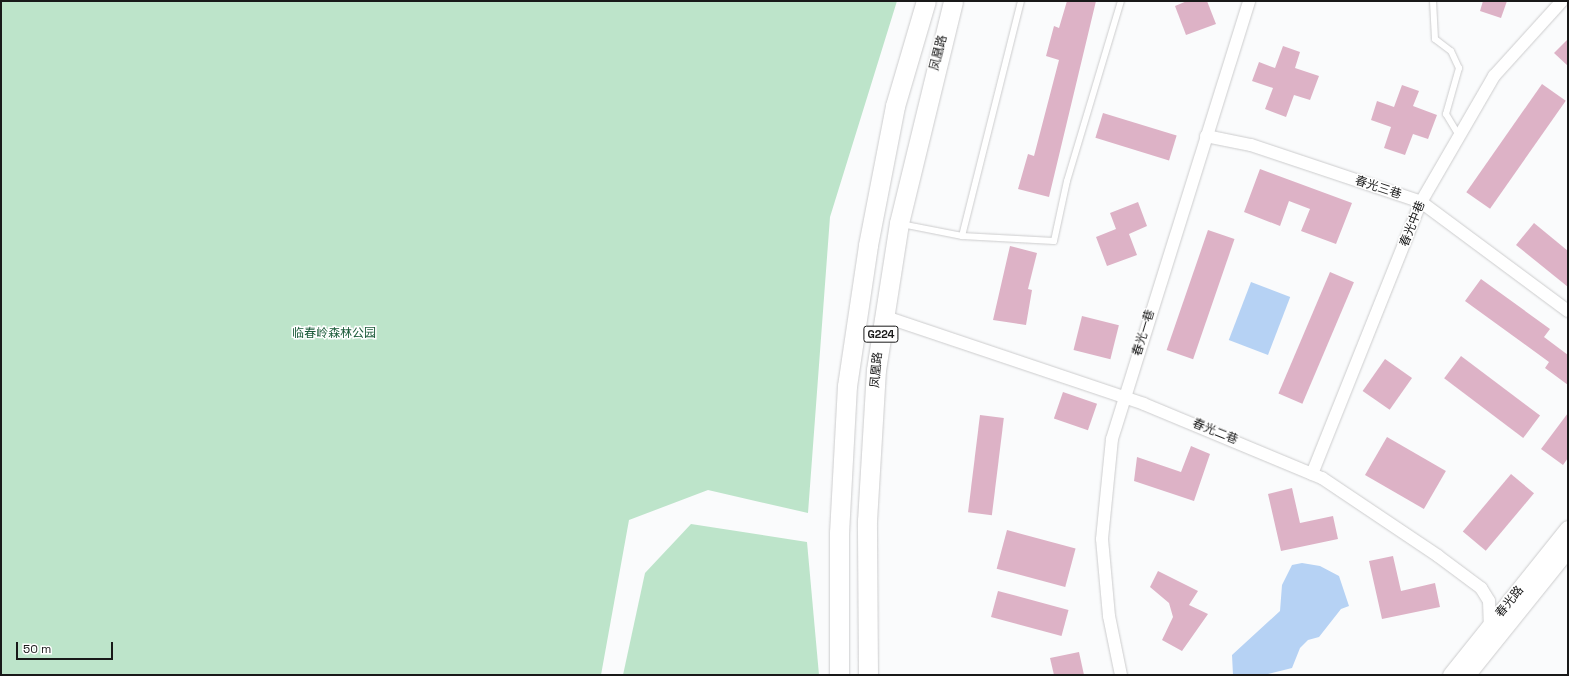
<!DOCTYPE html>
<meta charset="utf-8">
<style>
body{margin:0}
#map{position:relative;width:1569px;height:676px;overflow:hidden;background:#fafbfc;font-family:"Space Grotesk","Noto Sans SC",sans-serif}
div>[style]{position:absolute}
.green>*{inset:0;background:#bde4ca}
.water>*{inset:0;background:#b6d2f4;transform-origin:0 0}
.building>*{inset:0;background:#ddb2c6;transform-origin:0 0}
.roads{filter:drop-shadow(0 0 1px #cccccd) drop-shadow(0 0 1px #cccccd)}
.service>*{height:6px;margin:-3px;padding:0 3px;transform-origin:3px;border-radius:3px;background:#fff}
.minor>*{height:12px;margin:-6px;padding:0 6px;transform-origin:6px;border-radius:6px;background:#fff}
.secondary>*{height:17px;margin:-8.5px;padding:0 8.5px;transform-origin:8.5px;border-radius:8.5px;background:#fff}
.trunk>*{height:19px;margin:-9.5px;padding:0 9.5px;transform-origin:9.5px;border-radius:9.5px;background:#fff}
span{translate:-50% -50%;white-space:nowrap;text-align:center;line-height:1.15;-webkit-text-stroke:3px #fff;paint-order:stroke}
.shield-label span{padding:1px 3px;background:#fff;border:1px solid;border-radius:3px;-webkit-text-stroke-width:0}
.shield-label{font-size:11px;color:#191919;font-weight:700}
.street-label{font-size:12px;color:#191919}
.park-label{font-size:12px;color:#1a5a38}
.frame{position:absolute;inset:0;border:2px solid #191919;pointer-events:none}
.scale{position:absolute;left:16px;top:642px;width:97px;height:18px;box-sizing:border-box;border:2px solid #191919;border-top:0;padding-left:5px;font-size:12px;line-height:14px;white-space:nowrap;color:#191919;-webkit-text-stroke:3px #fff;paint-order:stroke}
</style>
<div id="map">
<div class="green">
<i style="clip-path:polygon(1px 1px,897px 1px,830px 217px,808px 513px,708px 490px,629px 520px,601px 675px,1px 675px)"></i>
<i style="clip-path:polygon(691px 524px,807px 542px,819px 675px,623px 675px,645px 573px)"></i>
</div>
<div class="water">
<i style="left:1251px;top:282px;width:42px;height:62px;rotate:21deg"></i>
<i style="clip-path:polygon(1302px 563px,1320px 566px,1339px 576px,1349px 606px,1341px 609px,1319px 637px,1308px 640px,1300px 648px,1292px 668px,1264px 675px,1233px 675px,1232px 655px,1280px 611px,1282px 585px,1292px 565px)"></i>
</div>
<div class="building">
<i style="clip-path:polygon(1067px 1px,1096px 1px,1049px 197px,1018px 189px,1028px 154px,1034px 156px,1059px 60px,1046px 56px,1054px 26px,1059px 28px)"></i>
<i style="clip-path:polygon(1187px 1px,1207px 1px,1216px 24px,1186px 35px,1175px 6px)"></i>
<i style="clip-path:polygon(1483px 1px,1507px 1px,1501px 18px,1480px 11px)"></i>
<i style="clip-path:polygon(1568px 39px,1568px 66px,1554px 53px)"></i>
<i style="clip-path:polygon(1283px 46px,1300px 52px,1295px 68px,1319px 76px,1310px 100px,1294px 95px,1286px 117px,1265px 109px,1273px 88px,1252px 81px,1259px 62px,1275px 68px)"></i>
<i style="left:1542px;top:84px;width:29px;height:132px;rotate:35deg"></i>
<i style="clip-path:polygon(1402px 85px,1419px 91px,1413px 106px,1437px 115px,1428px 139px,1413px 134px,1405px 155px,1384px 148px,1391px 127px,1371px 120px,1377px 101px,1394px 107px)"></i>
<i style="left:1103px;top:113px;width:77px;height:26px;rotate:17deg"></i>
<i style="clip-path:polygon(1260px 169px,1352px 203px,1336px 244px,1301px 231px,1310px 209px,1289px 201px,1280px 226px,1244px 212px)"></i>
<i style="clip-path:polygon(1138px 202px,1147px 226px,1129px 234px,1137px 255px,1107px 266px,1096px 237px,1116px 229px,1110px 213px)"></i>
<i style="clip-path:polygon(1534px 223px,1568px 251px,1568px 287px,1516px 245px)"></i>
<i style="left:1208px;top:230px;width:28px;height:127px;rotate:19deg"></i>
<i style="clip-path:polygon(1010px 246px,1037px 253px,1028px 289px,1032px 290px,1026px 325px,993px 320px)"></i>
<i style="left:1330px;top:272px;width:26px;height:132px;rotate:23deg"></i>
<i style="clip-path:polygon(1481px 279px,1550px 329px,1544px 337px,1568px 355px,1568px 385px,1545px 368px,1549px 362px,1465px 301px)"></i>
<i style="left:1082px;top:316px;width:38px;height:35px;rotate:14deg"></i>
<i style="left:1461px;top:356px;width:99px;height:28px;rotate:37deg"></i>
<i style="left:1385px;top:359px;width:33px;height:39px;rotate:35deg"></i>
<i style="left:1063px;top:392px;width:36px;height:28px;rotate:19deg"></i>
<i style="clip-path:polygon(1568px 413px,1568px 458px,1563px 465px,1541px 449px)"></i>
<i style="left:980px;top:415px;width:24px;height:98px;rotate:7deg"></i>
<i style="left:1387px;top:437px;width:68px;height:44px;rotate:30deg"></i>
<i style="clip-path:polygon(1191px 446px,1210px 454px,1194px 501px,1134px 481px,1137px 457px,1181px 472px)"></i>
<i style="left:1511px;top:474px;width:30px;height:75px;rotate:40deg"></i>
<i style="clip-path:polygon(1292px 488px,1300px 523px,1333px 516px,1338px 539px,1281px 551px,1268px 494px)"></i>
<i style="left:1007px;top:530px;width:71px;height:40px;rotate:15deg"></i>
<i style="clip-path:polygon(1393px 556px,1401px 591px,1435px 583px,1440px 607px,1382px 619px,1369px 561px)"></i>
<i style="clip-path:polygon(1158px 571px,1198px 591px,1189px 605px,1208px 614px,1182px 651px,1162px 640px,1173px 617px,1169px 603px,1150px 587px)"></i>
<i style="left:998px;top:591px;width:73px;height:27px;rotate:15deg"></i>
<i style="clip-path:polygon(1079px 652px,1084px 675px,1054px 675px,1050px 658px)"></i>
</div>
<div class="roads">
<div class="service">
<i style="left:1433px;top:1px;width:38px;rotate:87deg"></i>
<i style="left:1435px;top:39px;width:20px;rotate:37deg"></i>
<i style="left:1451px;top:51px;width:19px;rotate:65deg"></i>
<i style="left:1459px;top:68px;width:48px;rotate:105.8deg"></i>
<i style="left:1446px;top:114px;width:26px;rotate:59deg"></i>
<i style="left:901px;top:224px;width:62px;rotate:11.1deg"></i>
<i style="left:962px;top:236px;width:242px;rotate:-75.9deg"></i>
<i style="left:962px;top:236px;width:92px;rotate:3.1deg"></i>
<i style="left:1054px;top:241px;width:61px;rotate:-77.8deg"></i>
<i style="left:1067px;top:181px;width:188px;rotate:-73.3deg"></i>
</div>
<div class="minor">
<i style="left:1206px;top:136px;width:46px;rotate:11.3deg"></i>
<i style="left:1251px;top:145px;width:179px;rotate:18.5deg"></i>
<i style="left:1421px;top:202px;width:183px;rotate:36.6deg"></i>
<i style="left:883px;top:316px;width:275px;rotate:18.6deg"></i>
<i style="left:1144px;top:404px;width:193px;rotate:22.6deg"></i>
<i style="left:1322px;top:478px;width:140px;rotate:33.9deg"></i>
<i style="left:1438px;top:556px;width:54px;rotate:36.7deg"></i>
<i style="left:1481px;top:588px;width:15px;rotate:58deg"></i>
<i style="left:1489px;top:601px;width:26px;rotate:88deg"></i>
<i style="left:1312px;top:474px;width:293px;rotate:-68.2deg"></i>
<i style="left:1421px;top:202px;width:146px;rotate:-59.9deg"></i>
<i style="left:1494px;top:76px;width:101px;rotate:-47.8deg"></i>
<i style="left:1121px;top:675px;width:60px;rotate:-101.5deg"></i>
<i style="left:1109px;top:616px;width:77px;rotate:-95.2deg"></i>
<i style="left:1102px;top:539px;width:100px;rotate:-84.3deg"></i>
<i style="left:1112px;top:439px;width:459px;rotate:-72.6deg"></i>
</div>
<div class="secondary">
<i style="left:1451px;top:675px;width:187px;rotate:-51.3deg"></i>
<i style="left:1466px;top:675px;width:163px;rotate:-51.2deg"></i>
</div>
<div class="trunk">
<i style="left:839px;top:675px;width:142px;rotate:-90deg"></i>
<i style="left:839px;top:533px;width:147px;rotate:-86.9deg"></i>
<i style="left:847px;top:386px;width:143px;rotate:-81.5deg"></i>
<i style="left:868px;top:245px;width:142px;rotate:-79deg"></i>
<i style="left:895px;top:106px;width:109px;rotate:-73.6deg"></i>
<i style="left:868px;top:675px;width:154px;rotate:-90.4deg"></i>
<i style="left:867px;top:521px;width:151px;rotate:-86.6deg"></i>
<i style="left:876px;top:370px;width:149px;rotate:-81.1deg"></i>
<i style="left:899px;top:223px;width:228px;rotate:-76.3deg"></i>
</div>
</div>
<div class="shield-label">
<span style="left:881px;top:334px">G224</span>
</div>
<div class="street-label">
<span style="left:939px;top:53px;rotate:-76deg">凤凰路</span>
<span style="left:1378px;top:188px;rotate:18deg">春光三巷</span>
<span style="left:1413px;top:224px;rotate:-68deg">春光中巷</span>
<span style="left:1144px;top:333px;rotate:-73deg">春光一巷</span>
<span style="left:877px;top:370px;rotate:-85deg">凤凰路</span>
<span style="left:1215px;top:432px;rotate:22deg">春光二巷</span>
<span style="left:1510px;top:602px;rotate:-51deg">春光路</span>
</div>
<div class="park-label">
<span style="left:334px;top:334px">临春岭森林公园</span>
</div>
<div class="frame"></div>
<div class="scale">50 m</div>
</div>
